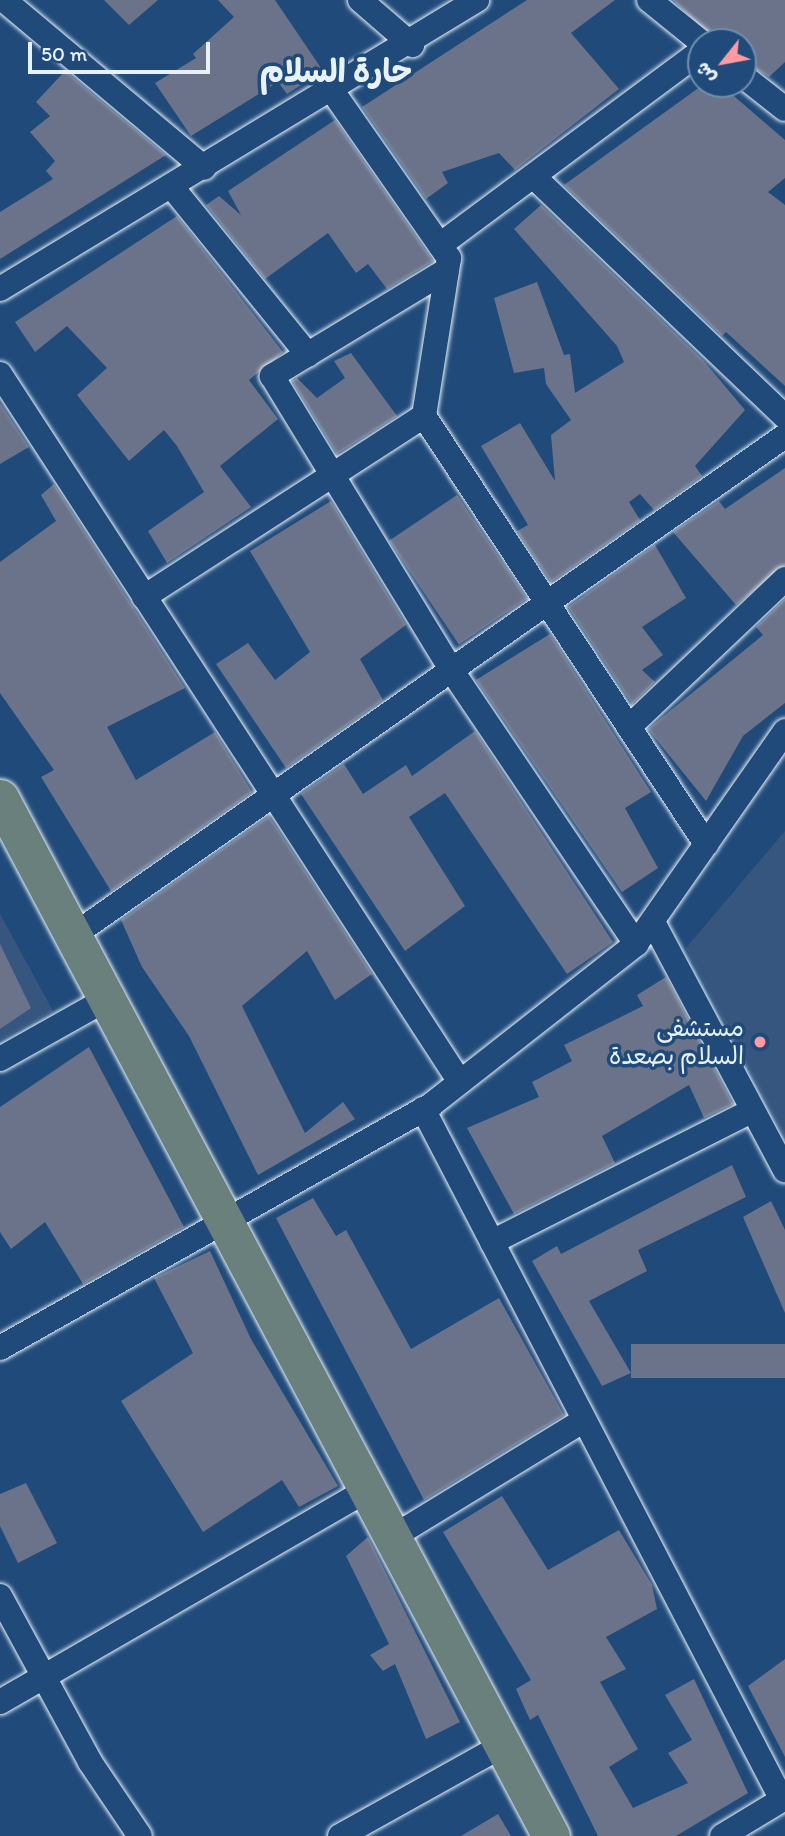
<!DOCTYPE html>
<meta charset="utf-8">
<style>
body{margin:0}
#map{position:relative;width:785px;height:1836px;overflow:hidden;background:#1f4a7a;font-family:Itim,"Playpen Sans Arabic",sans-serif}
div>[style]{position:absolute}
.built>*{inset:0;background:#36567f}
.building>*{inset:0;background:#6b738b;transform-origin:0 0}
.roads{filter:drop-shadow(0 0 2px #e8f1f8) drop-shadow(0 0 2px #e8f1f8)}
.minor>*{height:24px;margin:-12px;padding:0 12px;transform-origin:12px;border-radius:12px;background:#1f4a7a}
.highway>*{height:37px;margin:-18.5px;padding:0 18.5px;transform-origin:18.5px;border-radius:18.5px;background:#6a807c}
.dots>*{width:19px;height:19px;translate:-50% -50%;box-sizing:border-box;border:4px solid #1f4a7a;border-radius:50%}
span{translate:-50% -50%;white-space:nowrap;text-align:center;line-height:1.15;-webkit-text-stroke:7px #1f4a7a;paint-order:stroke}
.poi-label{font-size:24px;color:#e8f1f8}
.right{translate:-100% -50%;text-align:right}
.district-label{font-size:32px;color:#e8f1f8;font-weight:700}
.north{position:absolute;left:687px;top:28px;width:70px;height:70px;box-sizing:border-box;background:#1f4a7a;border:2px solid #6f8dac;border-radius:50%;rotate:239deg;font-size:19px;font-weight:700;line-height:28px;text-align:center;color:#e8f1f8}
.north::after{content:'';display:block;margin:auto;width:24px;height:32px;background:#ff9aa2;clip-path:polygon(50% 0,100% 100%,50% 72%,0 100%)}
.scale{position:absolute;left:28px;top:42px;width:182px;height:32px;box-sizing:border-box;border:4px solid #e8f1f8;border-top:0;padding-left:9px;font-size:21px;line-height:24px;white-space:nowrap;color:#e8f1f8;-webkit-text-stroke:5px #1f4a7a;paint-order:stroke}
</style>
<div id="map">
<div class="built">
<i style="clip-path:polygon(785px 831px,785px 1137px,686px 948px)"></i>
<i style="clip-path:polygon(0 914px,53px 1011px,0 1040px)"></i>
</div>
<div class="building">
<i style="clip-path:polygon(104px 0,158px 0,129px 25px)"></i>
<i style="clip-path:polygon(218px 0,275px 0,323px 71px,287px 94px,278px 82px,191px 136px,155px 83px,196px 58px,193px 54px,234px 17px)"></i>
<i style="clip-path:polygon(527px 0,615px 0,571px 33px,619px 89px,515px 170px,499px 153px,442px 172px,448px 183px,426px 199px,362px 107px)"></i>
<i style="clip-path:polygon(673px 0,785px 0,785px 62px,769px 77px,743px 61px,743px 42px,716px 42px)"></i>
<i style="clip-path:polygon(65px 71px,166px 155px,0 259px,0 212px,53px 179px,46px 171px,55px 161px,30px 132px,50px 116px,36px 102px)"></i>
<i style="clip-path:polygon(704px 84px,720px 84px,785px 140px,785px 178px,768px 192px,785px 205px,785px 386px,726px 332px,722px 336px,564px 185px)"></i>
<i style="clip-path:polygon(335px 120px,433px 261px,387px 289px,368px 264px,356px 273px,328px 233px,265px 279px,206px 205px,219px 196px,241px 215px,228px 191px)"></i>
<i style="clip-path:polygon(541px 205px,703px 360px,745px 410px,695px 466px,702px 476px,654px 510px,640px 494px,629px 502px,640px 520px,551px 582px,517px 531px,528px 525px,481px 446px,520px 423px,555px 481px,551px 435px,571px 420px,546px 384px,544px 368px,514px 373px,494px 298px,537px 282px,564px 355px,570px 354px,575px 393px,624px 362px,617px 346px,514px 229px)"></i>
<i style="clip-path:polygon(177px 216px,283px 352px,249px 380px,278px 419px,220px 466px,251px 507px,167px 563px,148px 531px,204px 492px,177px 446px,164px 430px,129px 461px,77px 395px,107px 368px,67px 326px,35px 352px,15px 322px)"></i>
<i style="clip-path:polygon(351px 353px,397px 416px,337px 454px,292px 381px,297px 378px,317px 398px,345px 378px,334px 361px)"></i>
<i style="clip-path:polygon(0 403px,29px 447px,0 464px)"></i>
<i style="clip-path:polygon(785px 468px,785px 565px,736px 605px,673px 532px,719px 501px,725px 509px)"></i>
<i style="clip-path:polygon(54px 484px,185px 688px,107px 727px,136px 780px,215px 732px,252px 792px,111px 891px,41px 777px,54px 770px,0 693px,0 562px,56px 521px,41px 495px)"></i>
<i style="left:457px;top:495px;width:125px;height:82px;rotate:56deg"></i>
<i style="clip-path:polygon(331px 501px,406px 625px,360px 659px,383px 700px,286px 768px,216px 664px,248px 643px,275px 680px,310px 652px,250px 551px)"></i>
<i style="clip-path:polygon(655px 545px,686px 598px,642px 627px,663px 655px,642px 670px,655px 682px,632px 704px,568px 607px)"></i>
<i style="clip-path:polygon(785px 599px,785px 703px,743px 736px,706px 801px,648px 729px,763px 635px,756px 627px)"></i>
<i style="clip-path:polygon(550px 634px,651px 792px,625px 808px,658px 868px,622px 892px,476px 680px)"></i>
<i style="clip-path:polygon(475px 731px,613px 942px,567px 974px,445px 793px,409px 817px,465px 906px,405px 951px,301px 794px,344px 764px,363px 794px,406px 765px,412px 776px)"></i>
<i style="clip-path:polygon(269px 816px,372px 974px,335px 1000px,307px 951px,242px 1006px,305px 1133px,343px 1102px,355px 1119px,258px 1175px,189px 1036px,142px 967px,121px 920px)"></i>
<i style="clip-path:polygon(0 944px,31px 1008px,0 1029px)"></i>
<i style="clip-path:polygon(666px 977px,733px 1104px,704px 1118px,689px 1085px,602px 1136px,615px 1163px,514px 1214px,467px 1128px,539px 1097px,532px 1082px,572px 1061px,564px 1045px,643px 1006px,637px 995px)"></i>
<i style="clip-path:polygon(89px 1047px,184px 1227px,83px 1284px,45px 1222px,11px 1249px,0 1232px,0 1107px)"></i>
<i style="clip-path:polygon(732px 1165px,746px 1197px,638px 1250px,647px 1271px,589px 1301px,631px 1373px,602px 1386px,532px 1261px,557px 1246px,561px 1254px)"></i>
<i style="clip-path:polygon(313px 1198px,336px 1236px,346px 1230px,411px 1349px,499px 1298px,564px 1415px,424px 1500px,276px 1218px)"></i>
<i style="clip-path:polygon(771px 1201px,785px 1230px,785px 1313px,743px 1217px)"></i>
<i style="clip-path:polygon(210px 1251px,251px 1339px,338px 1486px,299px 1507px,282px 1480px,203px 1532px,121px 1401px,193px 1353px,154px 1278px)"></i>
<i style="left:785px;top:1344px;width:34px;height:154px;rotate:90deg"></i>
<i style="clip-path:polygon(26px 1483px,57px 1543px,18px 1563px,0 1526px,0 1494px)"></i>
<i style="clip-path:polygon(502px 1496px,548px 1570px,619px 1530px,652px 1585px,657px 1609px,606px 1637px,626px 1669px,600px 1682px,638px 1749px,609px 1767px,633px 1808px,688px 1783px,668px 1753px,692px 1740px,665px 1695px,694px 1679px,748px 1793px,676px 1836px,598px 1836px,538px 1715px,530px 1720px,516px 1689px,531px 1680px,443px 1532px)"></i>
<i style="clip-path:polygon(368px 1537px,460px 1722px,426px 1739px,395px 1664px,383px 1671px,370px 1655px,389px 1644px,346px 1556px)"></i>
<i style="clip-path:polygon(785px 1659px,785px 1757px,748px 1686px)"></i>
<i style="clip-path:polygon(498px 1814px,511px 1836px,461px 1836px)"></i>
</div>
<div class="roads">
<div class="minor">
<i style="left:4px;top:0;width:261px;rotate:40deg"></i>
<i style="left:360px;top:0;width:69px;rotate:40.9deg"></i>
<i style="left:649px;top:0;width:67px;rotate:38.9deg"></i>
<i style="left:743px;top:76px;width:53px;rotate:38.2deg"></i>
<i style="left:333px;top:92px;width:203px;rotate:55.1deg"></i>
<i style="left:449px;top:258px;width:160px;rotate:99deg"></i>
<i style="left:424px;top:416px;width:513px;rotate:56.62deg"></i>
<i style="left:533px;top:176px;width:349px;rotate:43.7deg"></i>
<i style="left:172px;top:187px;width:216px;rotate:51deg"></i>
<i style="left:440px;top:245px;width:325px;rotate:-36.6deg"></i>
<i style="left:447px;top:270px;width:205px;rotate:148.8deg"></i>
<i style="left:272px;top:376px;width:342px;rotate:58.6deg"></i>
<i style="left:450px;top:668px;width:333px;rotate:56deg"></i>
<i style="left:0;top:289px;width:558px;rotate:-31.21deg"></i>
<i style="left:0;top:374px;width:844px;rotate:56.99deg"></i>
<i style="left:144px;top:597px;width:333px;rotate:-32.9deg"></i>
<i style="left:629px;top:727px;width:215px;rotate:-43.5deg"></i>
<i style="left:654px;top:924px;width:279px;rotate:62deg"></i>
<i style="left:71px;top:937px;width:872px;rotate:-35.06deg"></i>
<i style="left:0;top:1059px;width:120px;rotate:-29.3deg"></i>
<i style="left:423px;top:1109px;width:779px;rotate:62.55deg"></i>
<i style="left:492px;top:1242px;width:292px;rotate:-26.8deg"></i>
<i style="left:0;top:1348px;width:495px;rotate:-29.4deg"></i>
<i style="left:431px;top:1105px;width:261px;rotate:-38.1deg"></i>
<i style="left:636px;top:944px;width:260px;rotate:-55deg"></i>
<i style="left:391px;top:1538px;width:226px;rotate:-31.4deg"></i>
<i style="left:0;top:1596px;width:189px;rotate:61.5deg"></i>
<i style="left:90px;top:1762px;width:89px;rotate:56deg"></i>
<i style="left:0;top:1702px;width:422px;rotate:-30deg"></i>
<i style="left:340px;top:1836px;width:185px;rotate:-29.1deg"></i>
<i style="left:722px;top:1836px;width:74px;rotate:-31.1deg"></i>
</div>
<div class="highway">
<i style="left:0;top:798px;width:1175px;rotate:62.04deg"></i>
</div>
</div>
<div class="dots">
<i style="left:760px;top:1042px;background:#ff9aa2"></i>
</div>
<div class="poi-label">
<span class="right" style="left:744px;top:1042px">مستشفى<br>السلام بصعدة</span>
</div>
<div class="district-label">
<span style="left:336px;top:71px">حارة السلام</span>
</div>
<div class="north">ش</div>
<div class="scale">50 m</div>
</div>
